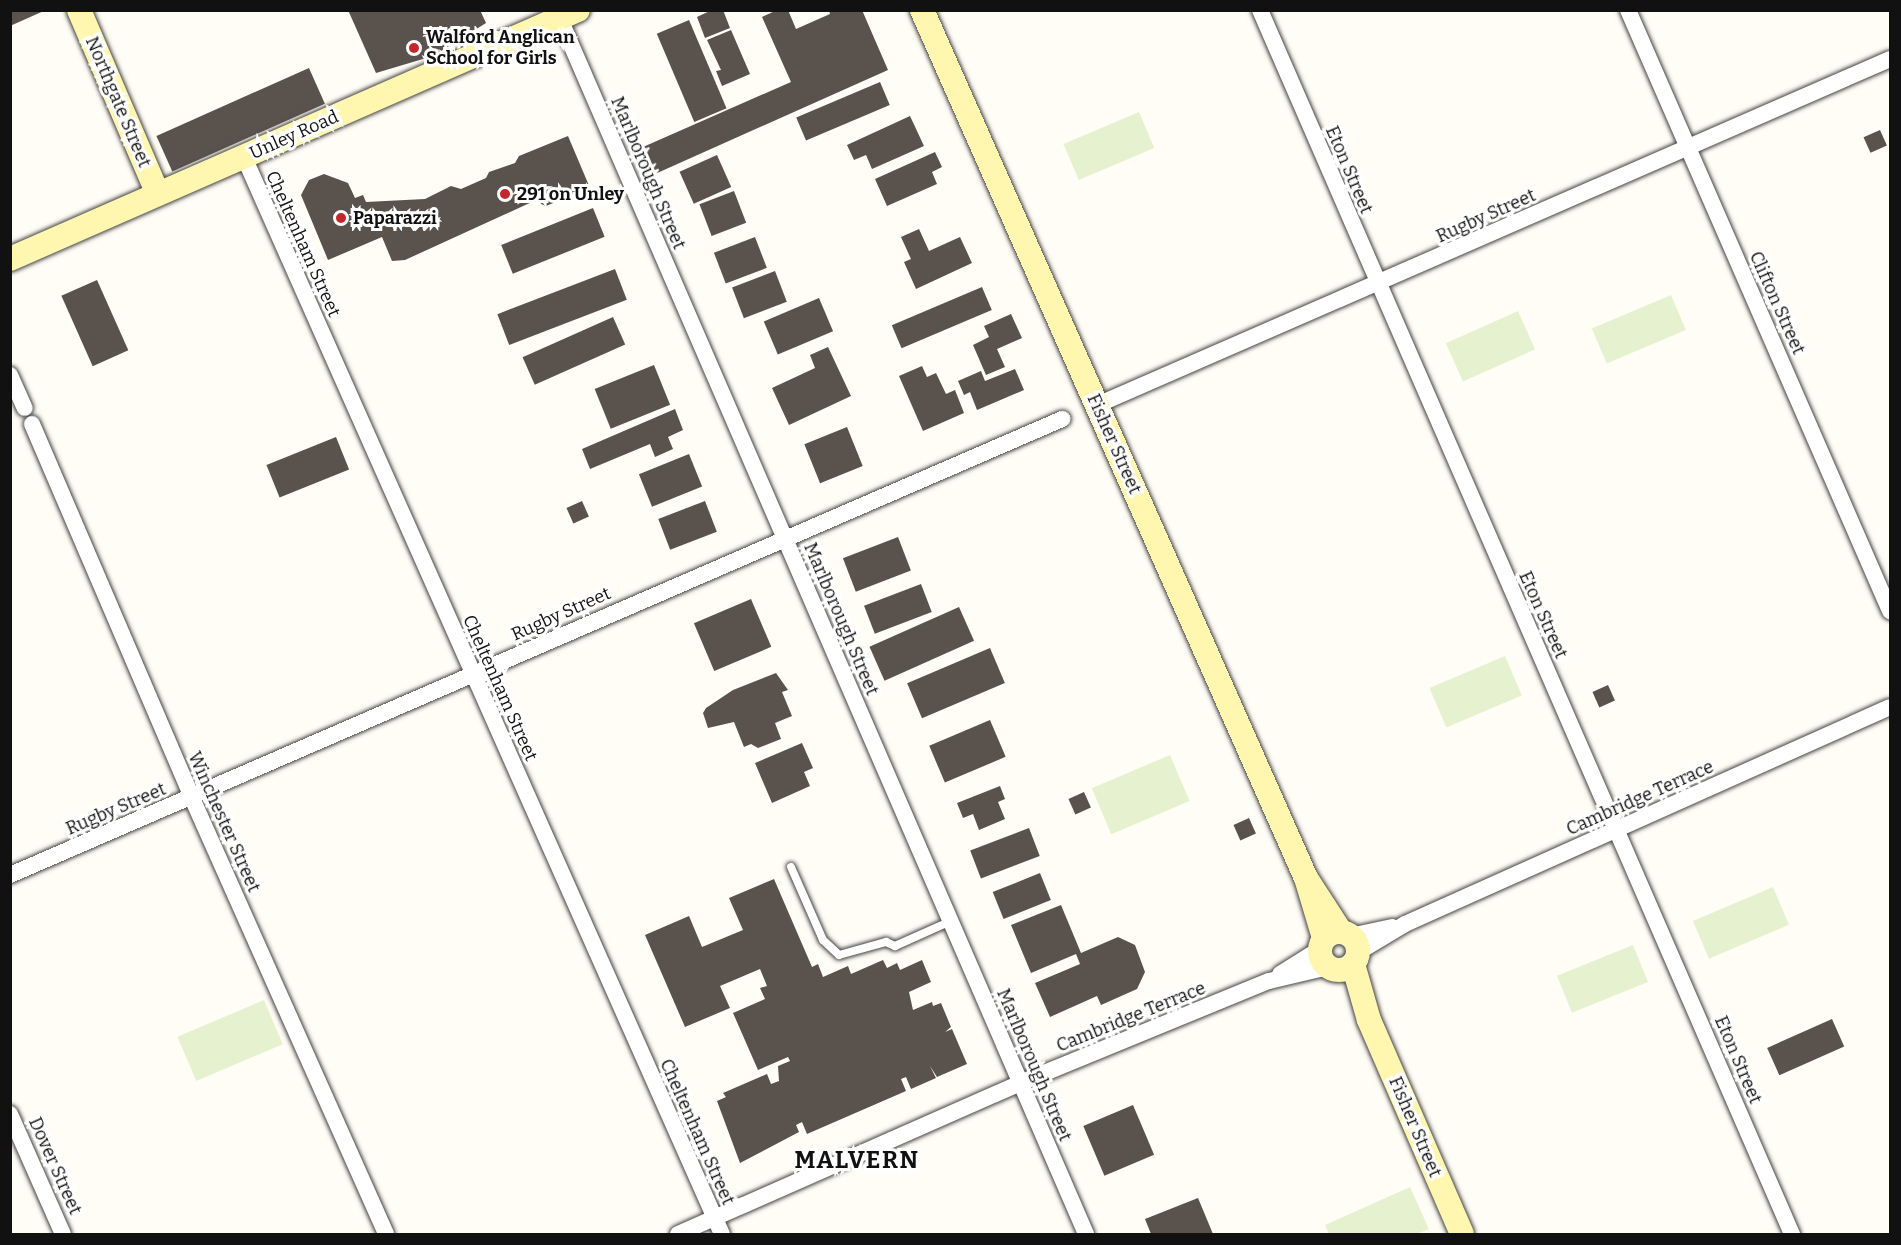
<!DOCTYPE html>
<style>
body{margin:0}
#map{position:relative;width:1901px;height:1245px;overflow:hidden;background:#fffdf5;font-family:Bitter,serif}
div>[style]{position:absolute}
.pitch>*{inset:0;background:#e6f2cf;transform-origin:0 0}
.building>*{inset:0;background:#5a524d;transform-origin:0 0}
.roads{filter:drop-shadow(0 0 2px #444) drop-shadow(0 0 2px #444)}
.lane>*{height:8px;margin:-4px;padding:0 4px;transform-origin:4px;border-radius:4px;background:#fff}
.street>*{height:16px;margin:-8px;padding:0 8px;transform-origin:8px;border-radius:8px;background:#fff}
.secondary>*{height:24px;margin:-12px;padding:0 12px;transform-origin:12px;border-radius:12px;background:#fff6b0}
.secondary>.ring{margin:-12px;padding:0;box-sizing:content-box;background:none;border:24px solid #fff6b0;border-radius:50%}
.dots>*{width:16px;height:16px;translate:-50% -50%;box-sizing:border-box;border:3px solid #fff;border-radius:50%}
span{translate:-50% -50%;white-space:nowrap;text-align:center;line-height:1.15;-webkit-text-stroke:6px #fff;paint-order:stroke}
.poi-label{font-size:18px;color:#111;font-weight:700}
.left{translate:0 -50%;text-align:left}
.street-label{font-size:18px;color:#111}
.district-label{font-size:24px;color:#111;font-weight:700;letter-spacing:1.5px}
.frame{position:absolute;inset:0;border:12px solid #111;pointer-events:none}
</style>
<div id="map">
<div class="pitch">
<i style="left:1139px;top:112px;width:39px;height:82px;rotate:67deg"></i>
<i style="left:1671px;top:295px;width:38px;height:86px;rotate:67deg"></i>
<i style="left:1518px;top:311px;width:42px;height:79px;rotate:66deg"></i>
<i style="left:1505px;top:656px;width:43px;height:82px;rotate:67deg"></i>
<i style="left:1170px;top:755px;width:50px;height:85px;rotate:67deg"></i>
<i style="left:1773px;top:887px;width:41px;height:87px;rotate:67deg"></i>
<i style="left:1633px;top:945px;width:40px;height:82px;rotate:68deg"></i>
<i style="left:264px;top:1000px;width:48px;height:94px;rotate:67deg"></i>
<i style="clip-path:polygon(1410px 1187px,1429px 1229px,1417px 1234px,1329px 1234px,1325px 1225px)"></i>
</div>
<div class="building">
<i style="clip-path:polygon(10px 10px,46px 10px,10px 26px)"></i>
<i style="clip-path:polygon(348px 10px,480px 10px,486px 23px,433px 56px,376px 73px)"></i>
<i style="clip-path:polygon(712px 10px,723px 10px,730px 28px,705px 38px,697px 17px)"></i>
<i style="clip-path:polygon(777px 10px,788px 10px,796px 29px,830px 14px,829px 10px,862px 10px,888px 70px,655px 174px,643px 147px,791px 82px,762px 17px)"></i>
<i style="left:689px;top:20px;width:96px;height:35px;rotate:67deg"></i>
<i style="clip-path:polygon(731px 30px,750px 74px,722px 86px,716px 71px,721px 70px,707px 40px)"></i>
<i style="left:309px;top:68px;width:39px;height:167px;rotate:66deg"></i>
<i style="left:880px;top:82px;width:25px;height:91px;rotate:67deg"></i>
<i style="clip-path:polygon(910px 116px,924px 146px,872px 169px,866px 155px,854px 160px,847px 145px)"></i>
<i style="left:1880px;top:130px;width:17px;height:18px;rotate:66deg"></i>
<i style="clip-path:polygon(568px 136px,590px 188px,546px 206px,534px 201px,405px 260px,392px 261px,382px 237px,328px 260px,301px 195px,309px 180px,324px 174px,348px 183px,355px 198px,363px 195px,366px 202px,425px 199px,451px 186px,461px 189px,486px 178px,489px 172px,515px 163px,519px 156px)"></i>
<i style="clip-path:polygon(935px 152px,942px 167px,932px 172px,937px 184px,887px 206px,875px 179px)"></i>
<i style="left:717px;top:155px;width:35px;height:41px;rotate:66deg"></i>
<i style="left:734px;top:191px;width:34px;height:37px;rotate:69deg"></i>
<i style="left:593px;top:208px;width:31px;height:99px;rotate:68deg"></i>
<i style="clip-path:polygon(919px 229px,929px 251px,960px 237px,972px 263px,916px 289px,904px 262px,911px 259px,901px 237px)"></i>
<i style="left:755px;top:237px;width:33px;height:44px;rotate:69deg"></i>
<i style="left:615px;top:269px;width:33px;height:126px;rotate:69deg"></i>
<i style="left:775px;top:271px;width:33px;height:46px;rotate:69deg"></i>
<i style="left:97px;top:280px;width:77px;height:39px;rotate:66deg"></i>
<i style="left:982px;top:287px;width:25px;height:98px;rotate:67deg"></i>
<i style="left:819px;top:298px;width:36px;height:60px;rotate:67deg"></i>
<i style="clip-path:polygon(1011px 314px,1022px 338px,997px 349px,1005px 367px,986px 375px,973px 345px,989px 337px,984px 326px)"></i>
<i style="left:613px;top:317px;width:30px;height:99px;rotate:66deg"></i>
<i style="clip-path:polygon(828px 347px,851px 396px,789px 425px,772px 388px,815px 368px,810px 355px)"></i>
<i style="left:654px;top:365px;width:43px;height:64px;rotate:68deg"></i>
<i style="clip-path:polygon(922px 366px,927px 377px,936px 373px,946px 394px,955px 390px,964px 413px,923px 431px,899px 376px)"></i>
<i style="clip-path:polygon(1015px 369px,1024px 390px,977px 410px,970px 392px,964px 395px,958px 381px,981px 371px,985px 381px)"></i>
<i style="clip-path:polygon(675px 409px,683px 430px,668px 437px,673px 449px,655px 457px,650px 444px,590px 469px,582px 449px)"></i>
<i style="left:847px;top:427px;width:42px;height:46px;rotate:68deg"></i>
<i style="left:336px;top:437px;width:35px;height:75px;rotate:68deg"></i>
<i style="left:689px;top:454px;width:35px;height:54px;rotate:68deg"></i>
<i style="left:582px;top:501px;width:17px;height:17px;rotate:66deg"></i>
<i style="left:705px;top:501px;width:33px;height:50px;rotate:69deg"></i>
<i style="left:898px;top:537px;width:36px;height:59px;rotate:69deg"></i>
<i style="left:921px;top:584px;width:30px;height:61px;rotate:69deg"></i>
<i style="left:751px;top:599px;width:52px;height:62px;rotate:67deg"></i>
<i style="left:959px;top:607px;width:37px;height:98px;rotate:66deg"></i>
<i style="left:990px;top:648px;width:38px;height:90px;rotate:67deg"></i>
<i style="clip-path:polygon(776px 673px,788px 690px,782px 692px,792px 716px,775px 723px,781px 739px,758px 748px,751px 744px,744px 747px,734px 722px,708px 728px,703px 713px,706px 708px,733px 690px)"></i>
<i style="left:1608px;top:685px;width:17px;height:17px;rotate:66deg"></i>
<i style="left:990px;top:720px;width:40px;height:66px;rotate:67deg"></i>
<i style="clip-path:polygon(802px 743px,813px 768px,804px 772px,810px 786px,772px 803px,755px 763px)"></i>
<i style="clip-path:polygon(1000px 786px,1005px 799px,998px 802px,1005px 819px,979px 830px,973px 814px,963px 818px,957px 803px)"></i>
<i style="left:1084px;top:792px;width:17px;height:17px;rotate:66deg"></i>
<i style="left:1249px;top:818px;width:17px;height:17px;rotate:66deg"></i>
<i style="left:1029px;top:828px;width:30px;height:63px;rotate:69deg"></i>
<i style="left:1040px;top:873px;width:29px;height:51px;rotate:68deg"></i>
<i style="clip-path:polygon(774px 879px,812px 967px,818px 964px,823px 977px,848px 966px,851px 974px,883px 960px,887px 968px,897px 963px,900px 970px,922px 960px,931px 982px,909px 992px,913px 1010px,932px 1002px,933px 1006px,941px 1003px,951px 1027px,945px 1032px,952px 1029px,967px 1064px,937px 1077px,930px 1066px,936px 1078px,911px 1089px,906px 1077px,901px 1079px,906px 1091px,807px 1134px,802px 1122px,796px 1125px,799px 1132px,740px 1163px,717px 1101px,726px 1097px,723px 1093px,767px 1074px,771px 1084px,779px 1081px,778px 1066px,790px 1061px,788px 1057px,758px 1070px,733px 1013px,765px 999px,760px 988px,767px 986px,760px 969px,720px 986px,730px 1008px,685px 1027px,645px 935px,689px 916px,702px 947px,743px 930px,729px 898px)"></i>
<i style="clip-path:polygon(1061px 905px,1081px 953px,1118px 937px,1135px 945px,1145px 972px,1137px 989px,1101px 1005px,1097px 996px,1050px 1017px,1035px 983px,1080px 964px,1076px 954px,1031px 973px,1011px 925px)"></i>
<i style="left:1832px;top:1019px;width:30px;height:71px;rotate:66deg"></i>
<i style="left:1133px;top:1105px;width:54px;height:54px;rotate:67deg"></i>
<i style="clip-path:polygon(1198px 1198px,1213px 1234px,1151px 1234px,1145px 1219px)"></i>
</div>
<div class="roads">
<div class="lane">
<i style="left:791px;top:867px;width:80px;rotate:66.3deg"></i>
<i style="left:823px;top:940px;width:22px;rotate:43deg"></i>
<i style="left:839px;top:955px;width:49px;rotate:-15.5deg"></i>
<i style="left:886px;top:942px;width:10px;rotate:24deg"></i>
<i style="left:895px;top:946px;width:61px;rotate:-24.1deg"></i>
</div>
<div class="street">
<i style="left:1260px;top:10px;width:1335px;rotate:66.51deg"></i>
<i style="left:1628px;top:10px;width:656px;rotate:66.45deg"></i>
<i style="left:560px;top:19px;width:1324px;rotate:66.59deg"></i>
<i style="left:244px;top:157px;width:1178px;rotate:66.07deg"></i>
<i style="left:10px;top:375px;width:36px;rotate:66deg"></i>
<i style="left:1097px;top:405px;width:865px;rotate:-23.57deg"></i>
<i style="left:32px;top:424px;width:407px;rotate:66.8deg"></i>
<i style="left:192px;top:798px;width:477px;rotate:66deg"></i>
<i style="left:10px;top:875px;width:1147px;rotate:-23.43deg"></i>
<i style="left:1350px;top:936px;width:43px;rotate:-12.1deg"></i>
<i style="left:1357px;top:953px;width:56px;rotate:-31.1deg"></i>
<i style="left:1405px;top:924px;width:531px;rotate:-24.1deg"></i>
<i style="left:1280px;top:974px;width:47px;rotate:-32deg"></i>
<i style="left:10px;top:1114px;width:131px;rotate:66.2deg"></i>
<i style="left:678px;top:1234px;width:374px;rotate:-23.8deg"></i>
<i style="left:1020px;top:1083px;width:269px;rotate:-22.3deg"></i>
<i style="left:1269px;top:981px;width:61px;rotate:-13.3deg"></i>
</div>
<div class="secondary">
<i style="left:79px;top:10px;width:200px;rotate:66.8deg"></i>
<i style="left:922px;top:10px;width:949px;rotate:66.14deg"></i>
<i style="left:10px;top:259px;width:620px;rotate:-23.67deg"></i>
<i class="ring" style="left:1320px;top:932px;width:14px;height:14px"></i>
<i style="left:1324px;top:938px;width:63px;rotate:-106.7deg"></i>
<i style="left:1306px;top:878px;width:64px;rotate:57.1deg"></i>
<i style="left:1353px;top:964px;width:58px;rotate:74.1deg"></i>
<i style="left:1369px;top:1020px;width:233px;rotate:66.5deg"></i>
</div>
</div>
<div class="dots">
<i style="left:414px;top:48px;background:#c4262e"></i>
<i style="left:505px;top:194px;background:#c4262e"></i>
<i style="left:341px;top:218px;background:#c4262e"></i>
</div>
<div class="poi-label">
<span class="left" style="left:426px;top:48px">Walford Anglican<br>School for Girls</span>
<span class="left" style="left:517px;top:194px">291 on Unley</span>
<span class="left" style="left:353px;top:218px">Paparazzi</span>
</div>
<div class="street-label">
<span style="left:118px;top:102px;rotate:67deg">Northgate Street</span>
<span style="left:294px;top:135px;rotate:-24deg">Unley Road</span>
<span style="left:1349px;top:170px;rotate:67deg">Eton Street</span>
<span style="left:648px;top:173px;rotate:67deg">Marlborough Street</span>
<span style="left:1486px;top:216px;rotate:-24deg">Rugby Street</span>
<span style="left:303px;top:244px;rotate:66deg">Cheltenham Street</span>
<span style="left:1777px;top:303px;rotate:66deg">Clifton Street</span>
<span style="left:1114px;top:444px;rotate:66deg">Fisher Street</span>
<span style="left:561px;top:614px;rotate:-24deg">Rugby Street</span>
<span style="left:1543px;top:615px;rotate:66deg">Eton Street</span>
<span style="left:841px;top:619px;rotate:67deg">Marlborough Street</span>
<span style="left:500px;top:688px;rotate:66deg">Cheltenham Street</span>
<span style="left:1640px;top:798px;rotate:-24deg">Cambridge Terrace</span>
<span style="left:116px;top:809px;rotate:-23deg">Rugby Street</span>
<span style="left:224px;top:822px;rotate:66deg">Winchester Street</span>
<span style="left:1131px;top:1017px;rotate:-22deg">Cambridge Terrace</span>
<span style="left:1738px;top:1060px;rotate:67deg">Eton Street</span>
<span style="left:1034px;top:1065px;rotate:67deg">Marlborough Street</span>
<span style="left:1415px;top:1127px;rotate:67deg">Fisher Street</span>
<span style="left:697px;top:1132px;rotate:66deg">Cheltenham Street</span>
<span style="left:55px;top:1166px;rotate:66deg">Dover Street</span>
</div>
<div class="district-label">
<span style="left:857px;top:1161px">MALVERN</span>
</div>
<div class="frame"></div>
</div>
